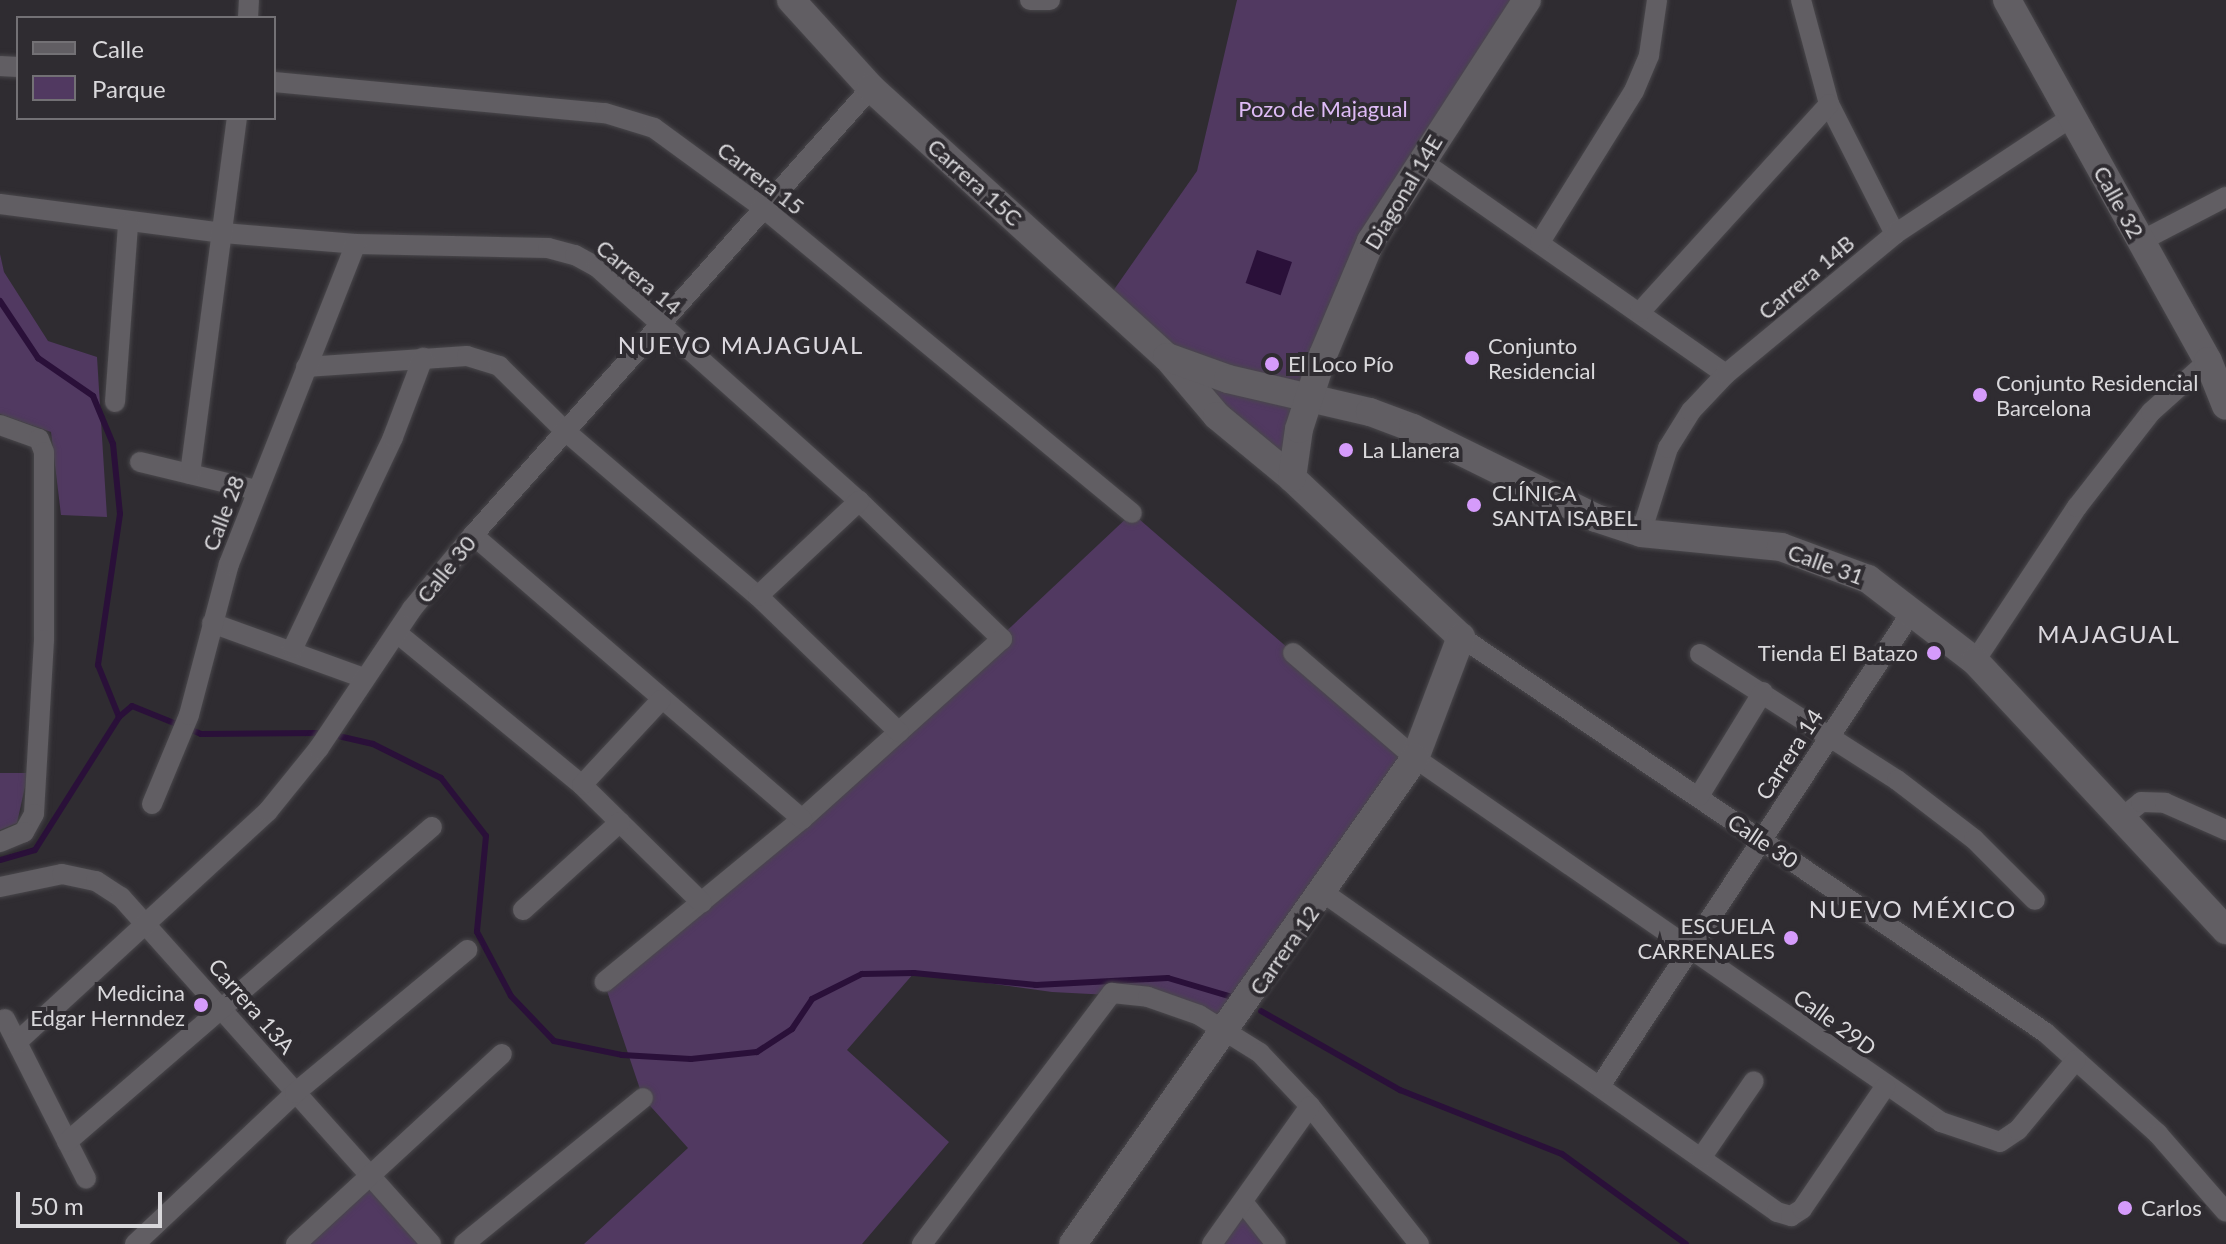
<!DOCTYPE html>
<meta charset="utf-8">
<style>
body{margin:0}
#map{position:relative;width:2226px;height:1244px;overflow:hidden;background:#2f2c31;font-family:Lato,sans-serif}
div>[style]{position:absolute}
.green>*{inset:0;background:#513961}
.water>*{inset:0;background:#2a1039;transform-origin:0 0}
.stream>*{height:6px;margin:-3px;padding:0 3px;transform-origin:3px;border-radius:3px;background:#2a1039}
.roads{filter:drop-shadow(0 0 2px #49474b) drop-shadow(0 0 2px #49474b)}
.street>*{height:20px;margin:-10px;padding:0 10px;transform-origin:10px;border-radius:10px;background:#615e63}
.secondary>*{height:28px;margin:-14px;padding:0 14px;transform-origin:14px;border-radius:14px;background:#615e63}
.dots>*{width:22px;height:22px;translate:-50% -50%;box-sizing:border-box;border:4px solid #2f2c31;border-radius:50%}
span{translate:-50% -50%;white-space:nowrap;text-align:center;line-height:1.15;-webkit-text-stroke:8px #2f2c31;paint-order:stroke}
.park-label{font-size:22px;color:#debbf6}
.street-label{font-size:22px;color:#d9d8db}
.poi-label{font-size:22px;color:#d9d8db}
.left{translate:0 -50%;text-align:left}
.right{translate:-100% -50%;text-align:right}
.neighbourhood-label{font-size:24px;color:#dbd8de;letter-spacing:2px}
.legend{position:absolute;left:16px;top:16px;width:260px;height:104px;box-sizing:border-box;background:#2f2c31;border:2px solid #737175;margin:0;padding:10px 14px;list-style:none;font-size:24px;color:#d9d8db}
.legend li{display:flex;align-items:center;gap:16px;height:40px}
.legend b{width:40px;border:2px solid #737175}
.scale{position:absolute;left:16px;top:1192px;width:146px;height:36px;box-sizing:border-box;border:4px solid #d9d8db;border-top:0;padding-left:10px;font-size:24px;line-height:28px;white-space:nowrap;color:#d9d8db;-webkit-text-stroke:6px #2f2c31;paint-order:stroke}
</style>
<div id="map">
<div class="green">
<i style="clip-path:polygon(1237px 0,1534px 0,1371px 241px,1292px 478px,1106px 301px,1197px 171px)"></i>
<i style="clip-path:polygon(0 254px,4px 272px,48px 341px,97px 357px,107px 517px,61px 515px,51px 432px,0 414px)"></i>
<i style="clip-path:polygon(1132px 513px,1415px 758px,1228px 1029px,1148px 997px,1052px 992px,914px 973px,847px 1050px,949px 1142px,862px 1244px,584px 1244px,688px 1148px,643px 1098px,604px 982px,899px 732px)"></i>
<i style="clip-path:polygon(0 773px,28px 773px,17px 823px,0 830px)"></i>
<i style="clip-path:polygon(368px 1174px,430px 1244px,296px 1244px)"></i>
<i style="clip-path:polygon(1243px 1202px,1276px 1244px,1212px 1244px)"></i>
</div>
<div class="water">
<i style="left:1257px;top:250px;width:37px;height:35px;rotate:19deg"></i>
</div>
<div class="stream">
<i style="left:0;top:301px;width:69px;rotate:56.3deg"></i>
<i style="left:38px;top:358px;width:67px;rotate:34.6deg"></i>
<i style="left:93px;top:396px;width:52px;rotate:67.4deg"></i>
<i style="left:113px;top:444px;width:70px;rotate:84.3deg"></i>
<i style="left:120px;top:514px;width:153px;rotate:98.3deg"></i>
<i style="left:98px;top:665px;width:56px;rotate:68deg"></i>
<i style="left:334px;top:735px;width:40px;rotate:13deg"></i>
<i style="left:373px;top:744px;width:76px;rotate:26.6deg"></i>
<i style="left:441px;top:778px;width:73px;rotate:52.2deg"></i>
<i style="left:486px;top:836px;width:96px;rotate:95.4deg"></i>
<i style="left:477px;top:932px;width:72px;rotate:62deg"></i>
<i style="left:511px;top:996px;width:62px;rotate:46.3deg"></i>
<i style="left:554px;top:1041px;width:69px;rotate:11.6deg"></i>
<i style="left:622px;top:1055px;width:69px;rotate:3.3deg"></i>
<i style="left:691px;top:1059px;width:66px;rotate:-6.1deg"></i>
<i style="left:757px;top:1052px;width:42px;rotate:-33.3deg"></i>
<i style="left:792px;top:1029px;width:36px;rotate:-56deg"></i>
<i style="left:812px;top:999px;width:56px;rotate:-26.6deg"></i>
<i style="left:862px;top:974px;width:52px;rotate:-1.1deg"></i>
<i style="left:914px;top:973px;width:123px;rotate:5.6deg"></i>
<i style="left:1036px;top:985px;width:132px;rotate:-3deg"></i>
<i style="left:1168px;top:978px;width:70px;rotate:16.6deg"></i>
<i style="left:0;top:860px;width:36px;rotate:-16deg"></i>
<i style="left:35px;top:850px;width:157px;rotate:-57.7deg"></i>
<i style="left:119px;top:717px;width:17px;rotate:-40deg"></i>
<i style="left:132px;top:706px;width:74px;rotate:22.1deg"></i>
<i style="left:201px;top:734px;width:122px;rotate:-0.5deg"></i>
<i style="left:1261px;top:1011px;width:160px;rotate:29.6deg"></i>
<i style="left:1400px;top:1090px;width:174px;rotate:21.6deg"></i>
<i style="left:1562px;top:1154px;width:153px;rotate:36deg"></i>
</div>
<div class="roads">
<div class="street">
<i style="left:1030px;top:0;width:20px"></i>
<i style="left:1801px;top:0;width:108px;rotate:74.9deg"></i>
<i style="left:1829px;top:104px;width:146px;rotate:63.1deg"></i>
<i style="left:248px;top:18px;width:18px;rotate:-87deg"></i>
<i style="left:0;top:66px;width:18px;rotate:3deg"></i>
<i style="left:274px;top:82px;width:332px;rotate:5.4deg"></i>
<i style="left:605px;top:113px;width:51px;rotate:17deg"></i>
<i style="left:654px;top:128px;width:134px;rotate:36.2deg"></i>
<i style="left:762px;top:207px;width:480px;rotate:39.6deg"></i>
<i style="left:1420px;top:160px;width:373px;rotate:35deg"></i>
<i style="left:0;top:204px;width:225px;rotate:7.4deg"></i>
<i style="left:223px;top:233px;width:133px;rotate:4.7deg"></i>
<i style="left:356px;top:244px;width:192px;rotate:1.2deg"></i>
<i style="left:548px;top:248px;width:28px;rotate:15deg"></i>
<i style="left:575px;top:255px;width:25px;rotate:29deg"></i>
<i style="left:597px;top:267px;width:351px;rotate:41.8deg"></i>
<i style="left:859px;top:501px;width:199px;rotate:44deg"></i>
<i style="left:1002px;top:639px;width:269px;rotate:138deg"></i>
<i style="left:802px;top:819px;width:256px;rotate:140.5deg"></i>
<i style="left:2141px;top:241px;width:96px;rotate:-27.4deg"></i>
<i style="left:1540px;top:242px;width:178px;rotate:-58.1deg"></i>
<i style="left:1634px;top:91px;width:39px;rotate:-67deg"></i>
<i style="left:1649px;top:55px;width:56px;rotate:-81.7deg"></i>
<i style="left:1640px;top:312px;width:281px;rotate:-47.7deg"></i>
<i style="left:306px;top:367px;width:161px;rotate:-3.9deg"></i>
<i style="left:467px;top:356px;width:34px;rotate:17deg"></i>
<i style="left:499px;top:366px;width:91px;rotate:44.6deg"></i>
<i style="left:564px;top:430px;width:255px;rotate:40.6deg"></i>
<i style="left:758px;top:596px;width:196px;rotate:44deg"></i>
<i style="left:115px;top:402px;width:179px;rotate:-85.8deg"></i>
<i style="left:0;top:425px;width:41px;rotate:19.7deg"></i>
<i style="left:39px;top:439px;width:14px;rotate:69deg"></i>
<i style="left:44px;top:452px;width:188px;rotate:90deg"></i>
<i style="left:44px;top:640px;width:174px;rotate:93.3deg"></i>
<i style="left:34px;top:814px;width:21px;rotate:119deg"></i>
<i style="left:24px;top:832px;width:26px;rotate:157deg"></i>
<i style="left:140px;top:462px;width:119px;rotate:13.6deg"></i>
<i style="left:190px;top:474px;width:359px;rotate:-82.5deg"></i>
<i style="left:1641px;top:533px;width:89px;rotate:-72.4deg"></i>
<i style="left:1668px;top:448px;width:44px;rotate:-58.1deg"></i>
<i style="left:1691px;top:411px;width:51px;rotate:-46.6deg"></i>
<i style="left:1726px;top:374px;width:219px;rotate:-39.6deg"></i>
<i style="left:1895px;top:234px;width:212px;rotate:-33.5deg"></i>
<i style="left:473px;top:535px;width:435px;rotate:40.8deg"></i>
<i style="left:758px;top:596px;width:139px;rotate:-43.2deg"></i>
<i style="left:212px;top:623px;width:162px;rotate:19.9deg"></i>
<i style="left:397px;top:633px;width:239px;rotate:39.4deg"></i>
<i style="left:582px;top:785px;width:168px;rotate:44.5deg"></i>
<i style="left:1461px;top:637px;width:706px;rotate:34.09deg"></i>
<i style="left:2046px;top:1033px;width:151px;rotate:42deg"></i>
<i style="left:2158px;top:1134px;width:103px;rotate:48.9deg"></i>
<i style="left:293px;top:648px;width:233px;rotate:-64.6deg"></i>
<i style="left:393px;top:437px;width:85px;rotate:-69.2deg"></i>
<i style="left:1293px;top:653px;width:161px;rotate:40.7deg"></i>
<i style="left:1415px;top:758px;width:640px;rotate:34.68deg"></i>
<i style="left:1941px;top:1122px;width:62px;rotate:18.7deg"></i>
<i style="left:2000px;top:1142px;width:22px;rotate:-34deg"></i>
<i style="left:2018px;top:1130px;width:91px;rotate:-50.4deg"></i>
<i style="left:1700px;top:654px;width:234px;rotate:32.6deg"></i>
<i style="left:1897px;top:780px;width:97px;rotate:37.5deg"></i>
<i style="left:1974px;top:839px;width:86px;rotate:45deg"></i>
<i style="left:1975px;top:661px;width:185px;rotate:-56.5deg"></i>
<i style="left:2077px;top:507px;width:120px;rotate:-52.1deg"></i>
<i style="left:2151px;top:412px;width:76px;rotate:-41.8deg"></i>
<i style="left:582px;top:785px;width:116px;rotate:-47.1deg"></i>
<i style="left:1699px;top:796px;width:122px;rotate:-58.4deg"></i>
<i style="left:152px;top:804px;width:96px;rotate:-67.4deg"></i>
<i style="left:189px;top:715px;width:156px;rotate:-75.2deg"></i>
<i style="left:229px;top:564px;width:344px;rotate:-68.4deg"></i>
<i style="left:2124px;top:816px;width:22px;rotate:-39deg"></i>
<i style="left:2141px;top:802px;width:24px;rotate:2deg"></i>
<i style="left:2165px;top:803px;width:67px;rotate:23.9deg"></i>
<i style="left:0;top:887px;width:63px;rotate:-11.8deg"></i>
<i style="left:62px;top:874px;width:35px;rotate:12deg"></i>
<i style="left:96px;top:881px;width:30px;rotate:33deg"></i>
<i style="left:121px;top:897px;width:465px;rotate:48.2deg"></i>
<i style="left:1324px;top:893px;width:554px;rotate:35.15deg"></i>
<i style="left:1777px;top:1212px;width:15px;rotate:16deg"></i>
<i style="left:1791px;top:1216px;width:13px;rotate:-32deg"></i>
<i style="left:1802px;top:1209px;width:148px;rotate:-55.8deg"></i>
<i style="left:523px;top:910px;width:131px;rotate:-42.2deg"></i>
<i style="left:5px;top:1019px;width:179px;rotate:63.1deg"></i>
<i style="left:17px;top:1042px;width:341px;rotate:-42.6deg"></i>
<i style="left:268px;top:811px;width:81px;rotate:-51deg"></i>
<i style="left:319px;top:748px;width:167px;rotate:-56.2deg"></i>
<i style="left:412px;top:609px;width:96px;rotate:-50.5deg"></i>
<i style="left:473px;top:535px;width:599px;rotate:-48.32deg"></i>
<i style="left:1600px;top:1086px;width:570px;rotate:-56.67deg"></i>
<i style="left:67px;top:1142px;width:482px;rotate:-40.8deg"></i>
<i style="left:1701px;top:1158px;width:93px;rotate:-55.5deg"></i>
<i style="left:1243px;top:1202px;width:53px;rotate:51.8deg"></i>
<i style="left:135px;top:1244px;width:220px;rotate:-43.3deg"></i>
<i style="left:295px;top:1093px;width:224px;rotate:-39.7deg"></i>
<i style="left:296px;top:1244px;width:280px;rotate:-42.7deg"></i>
<i style="left:464px;top:1244px;width:231px;rotate:-39.2deg"></i>
<i style="left:922px;top:1244px;width:315px;rotate:-52.9deg"></i>
<i style="left:1112px;top:993px;width:36px;rotate:6deg"></i>
<i style="left:1148px;top:997px;width:54px;rotate:19.4deg"></i>
<i style="left:1199px;top:1015px;width:72px;rotate:31.9deg"></i>
<i style="left:1260px;top:1053px;width:73px;rotate:46.7deg"></i>
<i style="left:1310px;top:1106px;width:176px;rotate:51.7deg"></i>
<i style="left:1212px;top:1244px;width:169px;rotate:-54.6deg"></i>
</div>
<div class="secondary">
<i style="left:791px;top:0;width:119px;rotate:47.7deg"></i>
<i style="left:871px;top:88px;width:400px;rotate:42.3deg"></i>
<i style="left:1167px;top:357px;width:77px;rotate:49.7deg"></i>
<i style="left:1217px;top:416px;width:97px;rotate:39.6deg"></i>
<i style="left:1292px;top:478px;width:232px;rotate:43.3deg"></i>
<i style="left:1461px;top:637px;width:129px;rotate:110.8deg"></i>
<i style="left:1415px;top:758px;width:594px;rotate:125.13deg"></i>
<i style="left:2007px;top:0;width:413px;rotate:60.9deg"></i>
<i style="left:2208px;top:361px;width:48px;rotate:68.2deg"></i>
<i style="left:1167px;top:357px;width:65px;rotate:19.8deg"></i>
<i style="left:1228px;top:379px;width:146px;rotate:13.1deg"></i>
<i style="left:1370px;top:412px;width:46px;rotate:20.4deg"></i>
<i style="left:1413px;top:428px;width:204px;rotate:26.2deg"></i>
<i style="left:1596px;top:518px;width:47px;rotate:18.4deg"></i>
<i style="left:1641px;top:533px;width:141px;rotate:5.7deg"></i>
<i style="left:1781px;top:547px;width:93px;rotate:20.2deg"></i>
<i style="left:1868px;top:579px;width:135px;rotate:37.5deg"></i>
<i style="left:1975px;top:661px;width:368px;rotate:47deg"></i>
<i style="left:1292px;top:478px;width:49px;rotate:-81.9deg"></i>
<i style="left:1299px;top:429px;width:78px;rotate:-72deg"></i>
<i style="left:1323px;top:355px;width:124px;rotate:-67.2deg"></i>
<i style="left:1371px;top:241px;width:287px;rotate:-57.1deg"></i>
</div>
</div>
<div class="dots">
<i style="left:1472px;top:358px;background:#d59bfb"></i>
<i style="left:1272px;top:364px;background:#d59bfb"></i>
<i style="left:1980px;top:395px;background:#d59bfb"></i>
<i style="left:1346px;top:450px;background:#d59bfb"></i>
<i style="left:1474px;top:505px;background:#d59bfb"></i>
<i style="left:1934px;top:653px;background:#d59bfb"></i>
<i style="left:1791px;top:938px;background:#d59bfb"></i>
<i style="left:201px;top:1005px;background:#d59bfb"></i>
<i style="left:2125px;top:1208px;background:#d59bfb"></i>
</div>
<div class="park-label">
<span style="left:1323px;top:109px">Pozo de Majagual</span>
</div>
<div class="street-label">
<span style="left:761px;top:178px;rotate:38deg">Carrera 15</span>
<span style="left:975px;top:182px;rotate:42deg">Carrera 15C</span>
<span style="left:1403px;top:192px;rotate:-59deg">Diagonal 14E</span>
<span style="left:2119px;top:202px;rotate:61deg">Calle 32</span>
<span style="left:639px;top:277px;rotate:40deg">Carrera 14</span>
<span style="left:1806px;top:277px;rotate:-40deg">Carrera 14B</span>
<span style="left:223px;top:513px;rotate:-69deg">Calle 28</span>
<span style="left:1826px;top:564px;rotate:20deg">Calle 31</span>
<span style="left:446px;top:569px;rotate:-51deg">Calle 30</span>
<span style="left:1789px;top:754px;rotate:-57deg">Carrera 14</span>
<span style="left:1763px;top:841px;rotate:34deg">Calle 30</span>
<span style="left:1284px;top:950px;rotate:-55deg">Carrera 12</span>
<span style="left:252px;top:1006px;rotate:49deg">Carrera 13A</span>
<span style="left:1835px;top:1022px;rotate:36deg">Calle 29D</span>
</div>
<div class="poi-label">
<span class="left" style="left:1488px;top:358px">Conjunto<br>Residencial</span>
<span class="left" style="left:1288px;top:364px">El Loco Pío</span>
<span class="left" style="left:1996px;top:395px">Conjunto Residencial<br>Barcelona</span>
<span class="left" style="left:1362px;top:450px">La Llanera</span>
<span class="left" style="left:1492px;top:505px">CLÍNICA<br>SANTA ISABEL</span>
<span class="right" style="left:1918px;top:653px">Tienda El Batazo</span>
<span class="right" style="left:1775px;top:938px">ESCUELA<br>CARRENALES</span>
<span class="right" style="left:185px;top:1005px">Medicina<br>Edgar Hernndez</span>
<span class="left" style="left:2141px;top:1208px">Carlos</span>
</div>
<div class="neighbourhood-label">
<span style="left:741px;top:345px">NUEVO MAJAGUAL</span>
<span style="left:2109px;top:634px">MAJAGUAL</span>
<span style="left:1913px;top:909px">NUEVO MÉXICO</span>
</div>
<ul class="legend">
<li><b style="height:10px;background:#615e63"></b>Calle</li>
<li><b style="height:22px;background:#513961"></b>Parque</li>
</ul>
<div class="scale">50 m</div>
</div>
